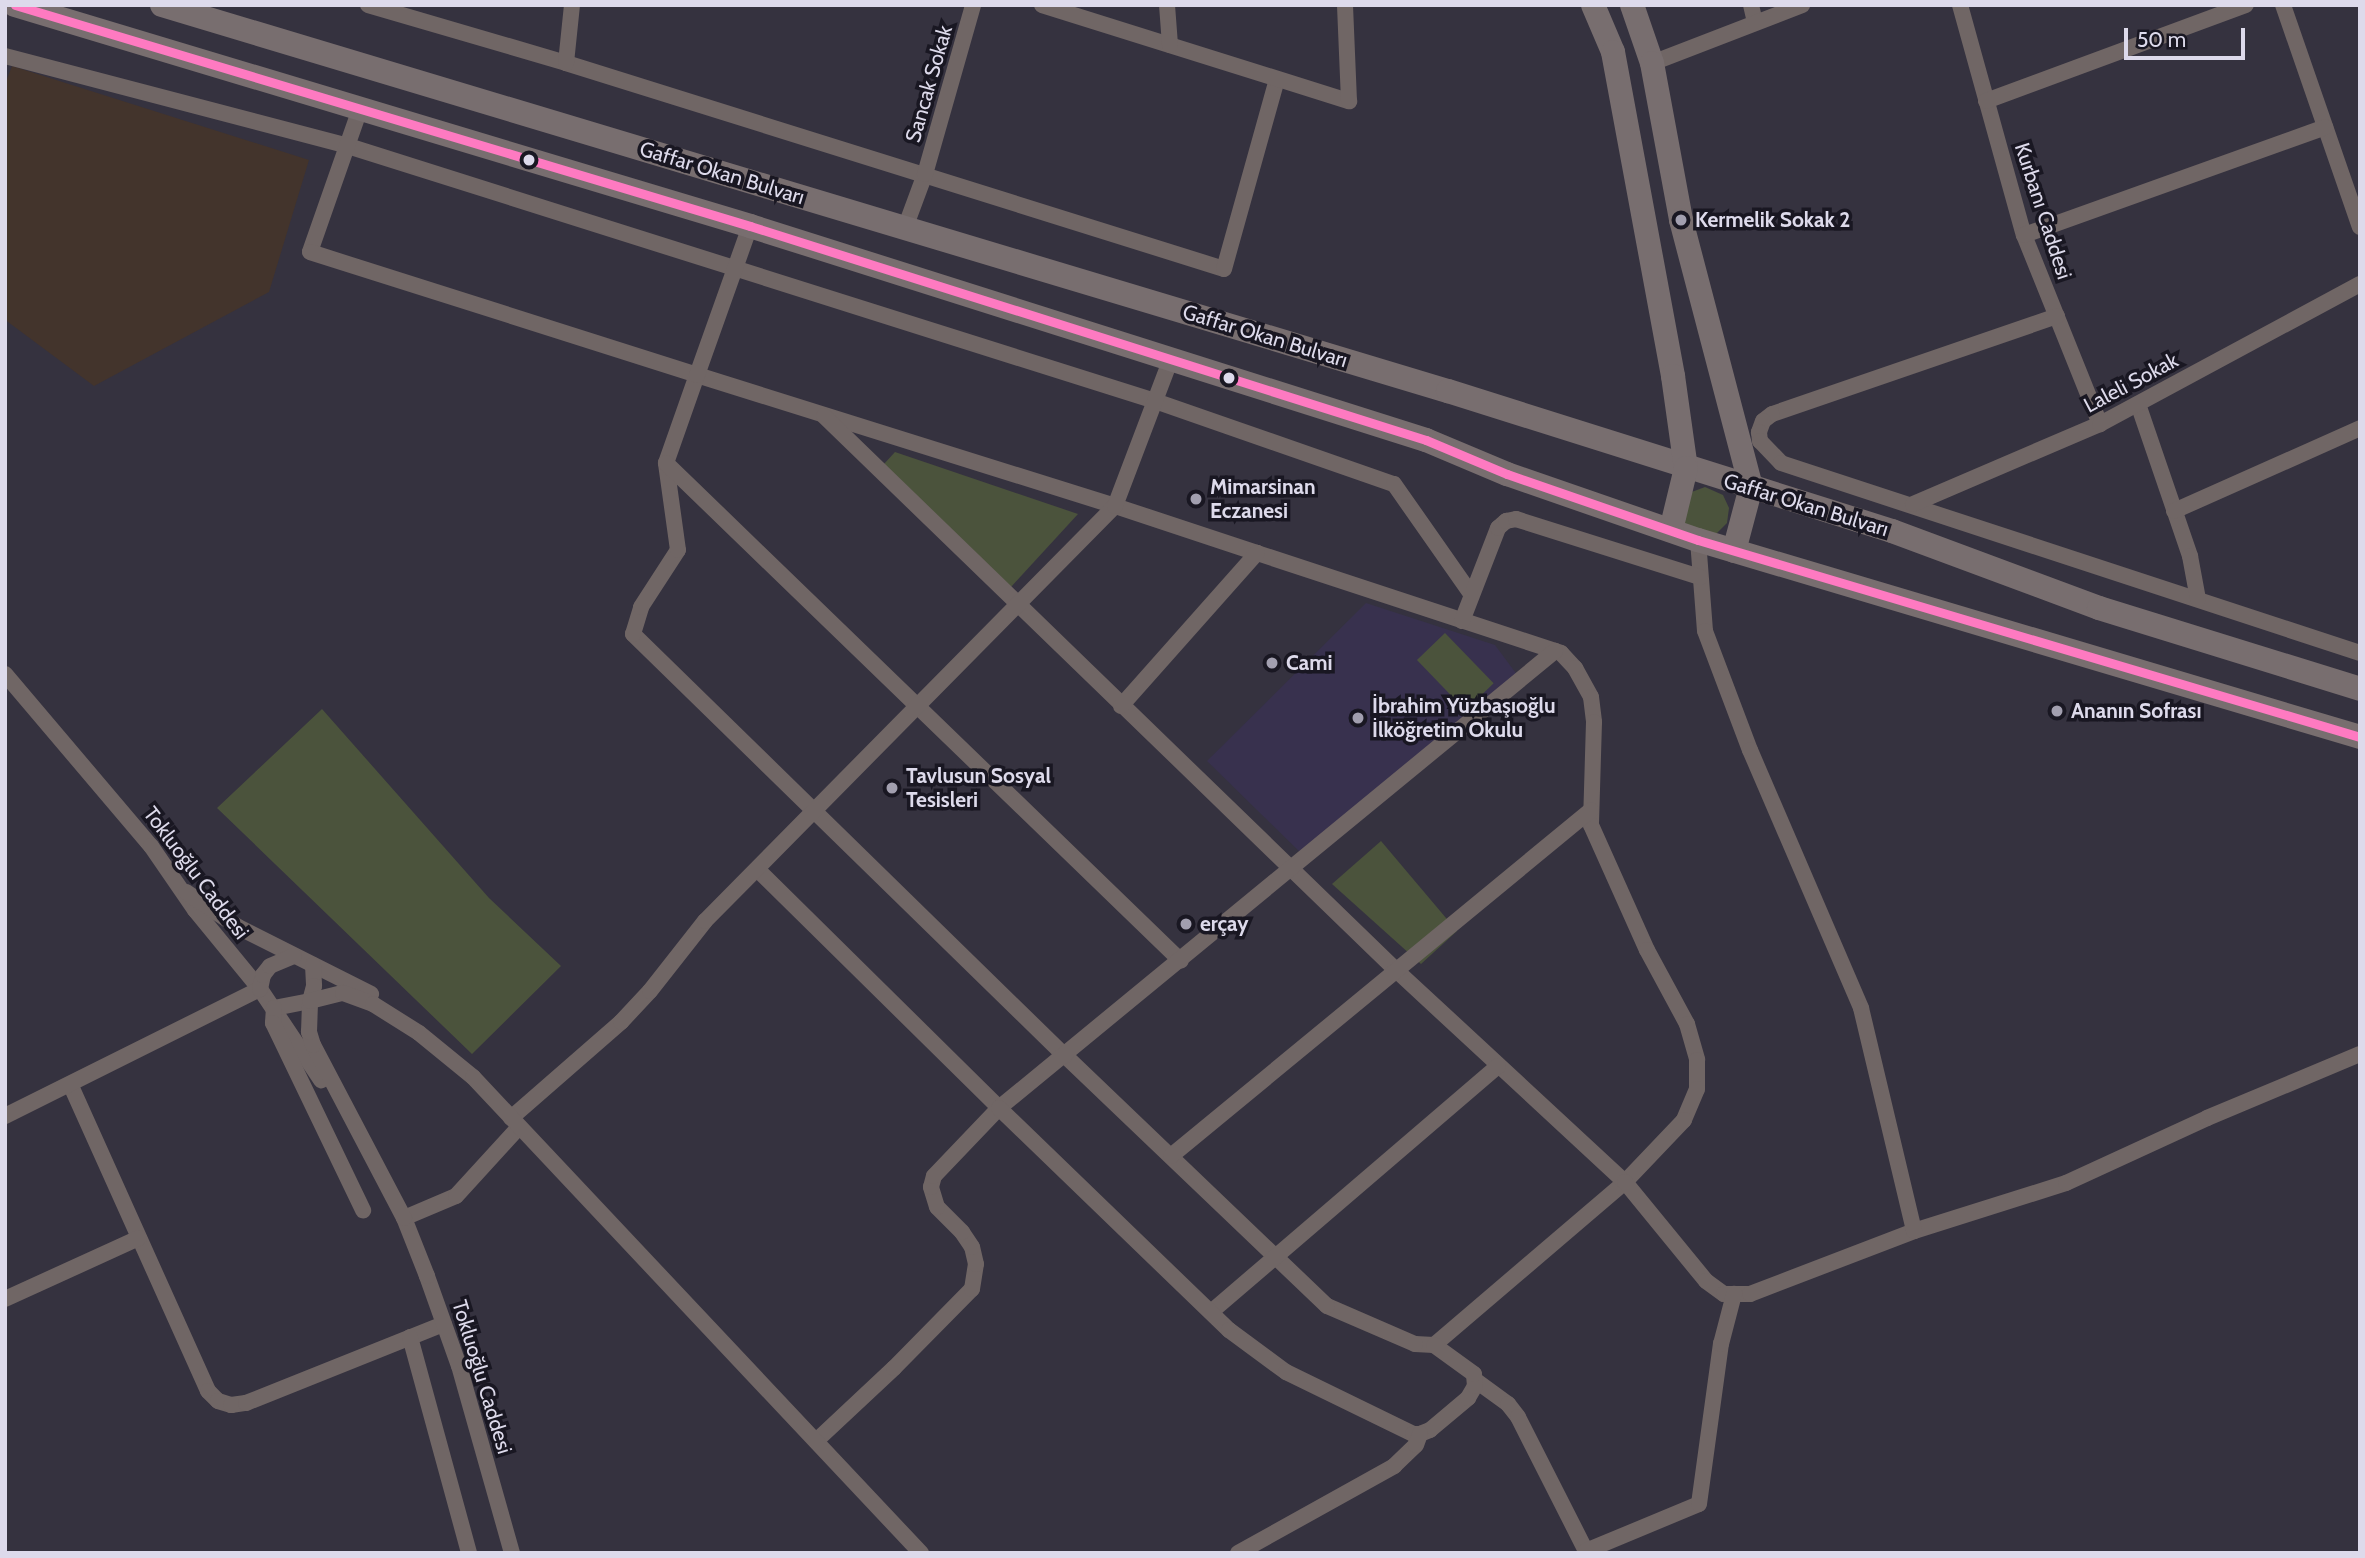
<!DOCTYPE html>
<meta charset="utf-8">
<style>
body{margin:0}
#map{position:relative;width:2365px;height:1558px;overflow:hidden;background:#35323f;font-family:Cabin,sans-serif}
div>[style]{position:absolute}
.industrial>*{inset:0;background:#43342c}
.built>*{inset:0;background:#38314e}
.green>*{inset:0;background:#4b533c;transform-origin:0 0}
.minor>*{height:16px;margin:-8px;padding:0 8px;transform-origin:8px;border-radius:8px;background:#706665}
.highway>*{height:24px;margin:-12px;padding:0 12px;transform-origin:12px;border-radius:12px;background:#786e6f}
.bus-1>*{height:9px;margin:-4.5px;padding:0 4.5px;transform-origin:4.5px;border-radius:4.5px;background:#fe7ac1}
.dots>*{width:19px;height:19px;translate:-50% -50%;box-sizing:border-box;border:4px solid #191722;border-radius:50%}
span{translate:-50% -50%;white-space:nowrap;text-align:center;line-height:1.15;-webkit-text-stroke:7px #191722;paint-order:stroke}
.street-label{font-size:21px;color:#dddaeb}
.poi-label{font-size:21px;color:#dddaeb;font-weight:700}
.left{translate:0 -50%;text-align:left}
.frame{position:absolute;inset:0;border:7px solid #dddaeb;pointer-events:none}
.scale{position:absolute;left:2124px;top:28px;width:121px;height:32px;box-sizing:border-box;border:4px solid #dddaeb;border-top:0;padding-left:9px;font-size:21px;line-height:24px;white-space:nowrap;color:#dddaeb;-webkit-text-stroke:5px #191722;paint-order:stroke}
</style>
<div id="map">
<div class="industrial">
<i style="clip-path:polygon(12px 66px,309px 160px,269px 292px,94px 386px,8px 322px,5px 319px,5px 84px)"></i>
</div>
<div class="built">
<i style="clip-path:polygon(1366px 603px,1495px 645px,1518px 676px,1302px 854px,1207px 761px)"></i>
</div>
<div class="green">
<i style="clip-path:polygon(895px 452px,1078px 514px,1011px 587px,884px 464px)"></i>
<i style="clip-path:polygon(1705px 487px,1723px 495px,1729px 508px,1727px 523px,1716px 534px,1685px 527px,1681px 506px,1689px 493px)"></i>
<i style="left:1445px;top:633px;width:70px;height:39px;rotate:46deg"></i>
<i style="clip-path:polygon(322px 709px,489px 898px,561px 966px,472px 1054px,217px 808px)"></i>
<i style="clip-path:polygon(1381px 841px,1457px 931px,1421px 964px,1332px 884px)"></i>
</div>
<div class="minor">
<i style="left:368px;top:5px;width:206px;rotate:16.3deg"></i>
<i style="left:566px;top:63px;width:689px;rotate:17.38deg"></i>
<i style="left:1224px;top:269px;width:197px;rotate:-74.4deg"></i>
<i style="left:1042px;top:5px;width:322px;rotate:17.4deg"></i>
<i style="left:1349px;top:101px;width:96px;rotate:-92.4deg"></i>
<i style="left:1167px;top:5px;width:40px;rotate:85.7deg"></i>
<i style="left:1751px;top:5px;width:18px;rotate:77deg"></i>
<i style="left:1960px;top:5px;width:239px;rotate:74.5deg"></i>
<i style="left:2024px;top:235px;width:204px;rotate:68.1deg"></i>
<i style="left:2283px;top:5px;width:235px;rotate:70.9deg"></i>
<i style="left:5px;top:56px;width:355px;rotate:14.7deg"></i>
<i style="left:348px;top:146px;width:846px;rotate:17.54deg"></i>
<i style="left:1155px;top:401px;width:253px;rotate:19.2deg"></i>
<i style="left:1394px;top:484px;width:134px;rotate:55deg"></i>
<i style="left:566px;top:63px;width:58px;rotate:-84.1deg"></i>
<i style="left:1652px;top:63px;width:161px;rotate:-21.1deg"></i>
<i style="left:1986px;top:101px;width:277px;rotate:-20.3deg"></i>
<i style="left:360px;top:109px;width:151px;rotate:109.3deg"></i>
<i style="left:310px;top:252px;width:406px;rotate:17.6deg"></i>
<i style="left:697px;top:375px;width:438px;rotate:17.4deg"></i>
<i style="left:1115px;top:506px;width:150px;rotate:18.3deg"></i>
<i style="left:1257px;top:553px;width:320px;rotate:18.2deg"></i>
<i style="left:1561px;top:653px;width:21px;rotate:47deg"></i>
<i style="left:1575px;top:668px;width:33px;rotate:61deg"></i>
<i style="left:1591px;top:697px;width:25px;rotate:83deg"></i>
<i style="left:1594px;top:722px;width:103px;rotate:91.7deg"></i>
<i style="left:1591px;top:825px;width:137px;rotate:65.9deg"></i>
<i style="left:1647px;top:950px;width:84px;rotate:61.6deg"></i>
<i style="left:1687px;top:1024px;width:37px;rotate:74deg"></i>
<i style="left:1697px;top:1060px;width:29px;rotate:90deg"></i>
<i style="left:1697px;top:1089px;width:34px;rotate:113deg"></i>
<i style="left:1684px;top:1120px;width:86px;rotate:133.6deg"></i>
<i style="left:1625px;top:1182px;width:251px;rotate:139.5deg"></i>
<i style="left:1434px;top:1345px;width:19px;rotate:-177deg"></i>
<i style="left:1415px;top:1344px;width:96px;rotate:-156.6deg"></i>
<i style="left:1327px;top:1306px;width:362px;rotate:-136.3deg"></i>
<i style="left:1065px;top:1056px;width:604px;rotate:-135.67deg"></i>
<i style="left:633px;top:634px;width:28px;rotate:-73deg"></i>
<i style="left:641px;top:607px;width:68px;rotate:-57deg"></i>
<i style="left:678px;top:550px;width:88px;rotate:-97.9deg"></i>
<i style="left:666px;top:463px;width:93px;rotate:-70.6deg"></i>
<i style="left:697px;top:375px;width:158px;rotate:-70.4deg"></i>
<i style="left:905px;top:228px;width:58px;rotate:-69.7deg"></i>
<i style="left:925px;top:174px;width:176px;rotate:-74.1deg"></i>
<i style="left:2024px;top:235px;width:320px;rotate:-19.7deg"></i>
<i style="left:2057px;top:316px;width:301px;rotate:161deg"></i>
<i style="left:1772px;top:414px;width:11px;rotate:142deg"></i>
<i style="left:1763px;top:421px;width:12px;rotate:110deg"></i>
<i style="left:1759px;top:432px;width:9px;rotate:84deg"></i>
<i style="left:1760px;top:441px;width:30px;rotate:46deg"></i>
<i style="left:1781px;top:463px;width:609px;rotate:18.17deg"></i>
<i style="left:2138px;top:404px;width:161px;rotate:71.1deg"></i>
<i style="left:2190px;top:556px;width:44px;rotate:79.5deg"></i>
<i style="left:824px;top:416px;width:798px;rotate:44.09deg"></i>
<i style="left:1397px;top:971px;width:311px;rotate:42.8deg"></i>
<i style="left:1625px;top:1182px;width:128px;rotate:50.7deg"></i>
<i style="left:1706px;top:1281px;width:22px;rotate:36deg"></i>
<i style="left:1724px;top:1294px;width:26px"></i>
<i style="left:1750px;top:1294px;width:176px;rotate:-21deg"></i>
<i style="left:1914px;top:1231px;width:159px;rotate:-17.5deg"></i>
<i style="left:2066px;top:1183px;width:155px;rotate:-24.7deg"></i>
<i style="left:2207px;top:1118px;width:166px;rotate:-22.7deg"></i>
<i style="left:666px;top:463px;width:716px;rotate:44.04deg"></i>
<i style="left:1913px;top:504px;width:203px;rotate:-23.2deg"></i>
<i style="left:2100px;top:424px;width:295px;rotate:-28.3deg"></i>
<i style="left:2174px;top:511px;width:204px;rotate:-24deg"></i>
<i style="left:1698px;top:540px;width:91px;rotate:85.6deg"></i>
<i style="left:1705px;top:631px;width:127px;rotate:69.3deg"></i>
<i style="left:1750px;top:750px;width:281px;rotate:66.7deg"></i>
<i style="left:1861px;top:1008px;width:229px;rotate:76.6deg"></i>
<i style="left:1462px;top:621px;width:100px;rotate:-68.8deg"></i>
<i style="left:1498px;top:528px;width:11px;rotate:-41deg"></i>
<i style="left:1506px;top:521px;width:10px;rotate:-11deg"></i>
<i style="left:1516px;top:519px;width:193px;rotate:17.5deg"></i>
<i style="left:5px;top:674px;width:226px;rotate:49.7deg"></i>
<i style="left:151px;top:846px;width:78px;rotate:55.5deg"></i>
<i style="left:195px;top:910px;width:102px;rotate:50.6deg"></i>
<i style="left:260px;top:989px;width:110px;rotate:56.2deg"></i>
<i style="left:1121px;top:706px;width:205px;rotate:-48.4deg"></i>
<i style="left:759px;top:871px;width:337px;rotate:44.6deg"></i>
<i style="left:999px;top:1108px;width:720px;rotate:-39.42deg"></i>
<i style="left:186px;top:892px;width:63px;rotate:33.9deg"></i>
<i style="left:238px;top:927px;width:149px;rotate:26.7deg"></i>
<i style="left:313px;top:965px;width:21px;rotate:87deg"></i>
<i style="left:314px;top:986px;width:16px;rotate:105deg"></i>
<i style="left:310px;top:1001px;width:37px;rotate:169deg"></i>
<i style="left:274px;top:1008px;width:15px;rotate:94deg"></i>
<i style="left:273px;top:1023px;width:208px;rotate:64.3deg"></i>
<i style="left:71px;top:1086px;width:334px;rotate:65.8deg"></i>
<i style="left:208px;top:1391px;width:14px;rotate:45deg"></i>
<i style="left:218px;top:1401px;width:14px;rotate:17deg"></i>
<i style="left:231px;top:1405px;width:15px;rotate:-8deg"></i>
<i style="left:246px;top:1403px;width:213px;rotate:-21.8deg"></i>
<i style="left:5px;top:1116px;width:285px;rotate:-26.5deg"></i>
<i style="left:260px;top:989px;width:14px;rotate:-78deg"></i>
<i style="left:263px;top:975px;width:11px;rotate:-52deg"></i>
<i style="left:270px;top:966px;width:26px;rotate:-23deg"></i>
<i style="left:511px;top:1118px;width:146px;rotate:-41.1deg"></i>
<i style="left:621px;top:1022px;width:42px;rotate:-46.9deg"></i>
<i style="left:650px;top:991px;width:89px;rotate:-51.8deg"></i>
<i style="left:705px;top:921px;width:583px;rotate:-45.35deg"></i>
<i style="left:1115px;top:506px;width:155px;rotate:-69.2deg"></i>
<i style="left:1171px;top:1156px;width:544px;rotate:-39.48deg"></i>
<i style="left:404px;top:1218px;width:56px;rotate:-22.9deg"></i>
<i style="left:456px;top:1196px;width:93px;rotate:-47.6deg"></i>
<i style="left:5px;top:1299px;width:147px;rotate:-24.5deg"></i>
<i style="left:1211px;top:1312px;width:378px;rotate:-40.6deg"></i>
<i style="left:410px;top:1337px;width:224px;rotate:74.7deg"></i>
<i style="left:1475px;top:1380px;width:41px;rotate:36deg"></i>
<i style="left:1508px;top:1404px;width:16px;rotate:52deg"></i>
<i style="left:1518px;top:1417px;width:150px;rotate:63.1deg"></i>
<i style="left:1586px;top:1551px;width:122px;rotate:-22.6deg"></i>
<i style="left:1699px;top:1504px;width:162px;rotate:-82.2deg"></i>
<i style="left:1721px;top:1344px;width:52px;rotate:-75.4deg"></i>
<i style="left:816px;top:1441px;width:107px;rotate:-43.1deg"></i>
<i style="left:894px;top:1368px;width:111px;rotate:-45.4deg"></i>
<i style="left:972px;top:1289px;width:25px;rotate:-81deg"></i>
<i style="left:976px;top:1264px;width:17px;rotate:-103deg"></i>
<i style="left:972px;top:1247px;width:18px;rotate:-124deg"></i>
<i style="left:962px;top:1232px;width:35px;rotate:-135deg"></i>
<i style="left:937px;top:1207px;width:21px;rotate:-107deg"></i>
<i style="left:931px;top:1187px;width:11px;rotate:-75deg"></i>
<i style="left:934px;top:1176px;width:94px;rotate:-46.3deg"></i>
<i style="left:999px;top:1108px;width:320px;rotate:44deg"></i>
<i style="left:1229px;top:1330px;width:71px;rotate:36.4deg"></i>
<i style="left:1286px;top:1372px;width:141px;rotate:26deg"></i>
<i style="left:1413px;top:1434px;width:7px"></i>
<i style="left:1420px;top:1434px;width:11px;rotate:-22deg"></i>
<i style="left:1430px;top:1430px;width:50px;rotate:-40.1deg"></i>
<i style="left:1468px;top:1398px;width:14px;rotate:-60deg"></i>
<i style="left:1475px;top:1386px;width:12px;rotate:-95deg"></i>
<i style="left:1474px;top:1374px;width:49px;rotate:-144.1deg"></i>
<i style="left:512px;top:1553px;width:194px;rotate:-105.8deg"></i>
<i style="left:459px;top:1366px;width:96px;rotate:-109.6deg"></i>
<i style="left:427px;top:1276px;width:62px;rotate:-111.6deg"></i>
<i style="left:404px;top:1218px;width:195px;rotate:-117.7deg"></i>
<i style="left:313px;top:1045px;width:14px;rotate:-107deg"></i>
<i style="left:309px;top:1032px;width:31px;rotate:-88deg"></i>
<i style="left:310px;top:1001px;width:34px;rotate:-14deg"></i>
<i style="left:343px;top:993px;width:32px;rotate:20deg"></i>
<i style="left:373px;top:1004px;width:54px;rotate:32.2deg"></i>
<i style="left:419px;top:1033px;width:70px;rotate:39.2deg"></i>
<i style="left:473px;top:1077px;width:654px;rotate:46.74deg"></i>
<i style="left:1238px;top:1553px;width:179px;rotate:-29.1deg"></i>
<i style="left:1394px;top:1466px;width:30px;rotate:-44deg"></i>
<i style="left:1416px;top:1445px;width:12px;rotate:-70deg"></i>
</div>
<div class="highway">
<i style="left:15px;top:5px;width:768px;rotate:16.73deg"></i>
<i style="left:750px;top:226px;width:709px;rotate:17.57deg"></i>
<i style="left:1426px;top:440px;width:88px;rotate:22.8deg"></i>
<i style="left:1507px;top:474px;width:202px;rotate:19.1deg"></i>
<i style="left:1698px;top:540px;width:691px;rotate:16.57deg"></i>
<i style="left:162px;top:5px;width:1343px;rotate:16.71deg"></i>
<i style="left:1448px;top:391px;width:466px;rotate:17.5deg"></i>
<i style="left:1892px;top:531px;width:221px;rotate:20.4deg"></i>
<i style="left:2099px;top:608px;width:273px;rotate:17.2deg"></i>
<i style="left:1593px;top:5px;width:51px;rotate:66.9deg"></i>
<i style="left:1613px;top:52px;width:330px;rotate:79.5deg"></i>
<i style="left:1673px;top:376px;width:93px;rotate:82deg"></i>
<i style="left:1686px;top:468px;width:64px;rotate:103.6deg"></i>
<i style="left:1632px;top:5px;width:61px;rotate:71deg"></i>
<i style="left:1652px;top:63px;width:160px;rotate:79.5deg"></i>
<i style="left:1681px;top:220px;width:276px;rotate:75.3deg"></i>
<i style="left:1751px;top:487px;width:66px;rotate:104.9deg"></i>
</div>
<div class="bus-1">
<i style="left:15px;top:5px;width:768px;rotate:16.73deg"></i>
<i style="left:750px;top:226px;width:709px;rotate:17.57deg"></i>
<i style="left:1426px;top:440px;width:88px;rotate:22.8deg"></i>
<i style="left:1507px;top:474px;width:202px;rotate:19.1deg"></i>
<i style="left:1698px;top:540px;width:691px;rotate:16.57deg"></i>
</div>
<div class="dots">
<i style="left:529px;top:160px;background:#dddaeb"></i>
<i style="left:1681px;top:220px;background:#a29faf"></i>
<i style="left:1229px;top:378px;background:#dddaeb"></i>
<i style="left:1196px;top:499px;background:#a29faf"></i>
<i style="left:1272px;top:663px;background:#a29faf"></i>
<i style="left:2057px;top:711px;background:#a29faf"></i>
<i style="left:1358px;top:718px;background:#a29faf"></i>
<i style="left:892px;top:788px;background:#a29faf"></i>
<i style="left:1186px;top:924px;background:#a29faf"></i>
</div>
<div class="street-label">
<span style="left:929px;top:84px;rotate:-74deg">Sancak Sokak</span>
<span style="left:722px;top:173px;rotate:17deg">Gaffar Okan Bulvarı</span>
<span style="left:2043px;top:211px;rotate:72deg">Kurbanı Caddesi</span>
<span style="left:1265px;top:336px;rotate:17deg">Gaffar Okan Bulvarı</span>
<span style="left:2131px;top:383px;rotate:-28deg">Laleli Sokak</span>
<span style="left:1806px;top:505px;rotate:17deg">Gaffar Okan Bulvarı</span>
<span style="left:196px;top:873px;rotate:53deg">Tokluoğlu Caddesi</span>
<span style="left:482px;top:1377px;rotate:73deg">Tokluoğlu Caddesi</span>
</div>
<div class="poi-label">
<span class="left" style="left:1695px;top:220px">Kermelik Sokak 2</span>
<span class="left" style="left:1210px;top:499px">Mimarsinan<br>Eczanesi</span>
<span class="left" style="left:1286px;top:663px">Cami</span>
<span class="left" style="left:1372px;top:718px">İbrahim Yüzbaşıoğlu<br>İlköğretim Okulu</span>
<span class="left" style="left:2071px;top:711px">Ananın Sofrası</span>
<span class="left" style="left:906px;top:788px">Tavlusun Sosyal<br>Tesisleri</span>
<span class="left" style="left:1200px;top:924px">erçay</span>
</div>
<div class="frame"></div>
<div class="scale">50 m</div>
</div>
